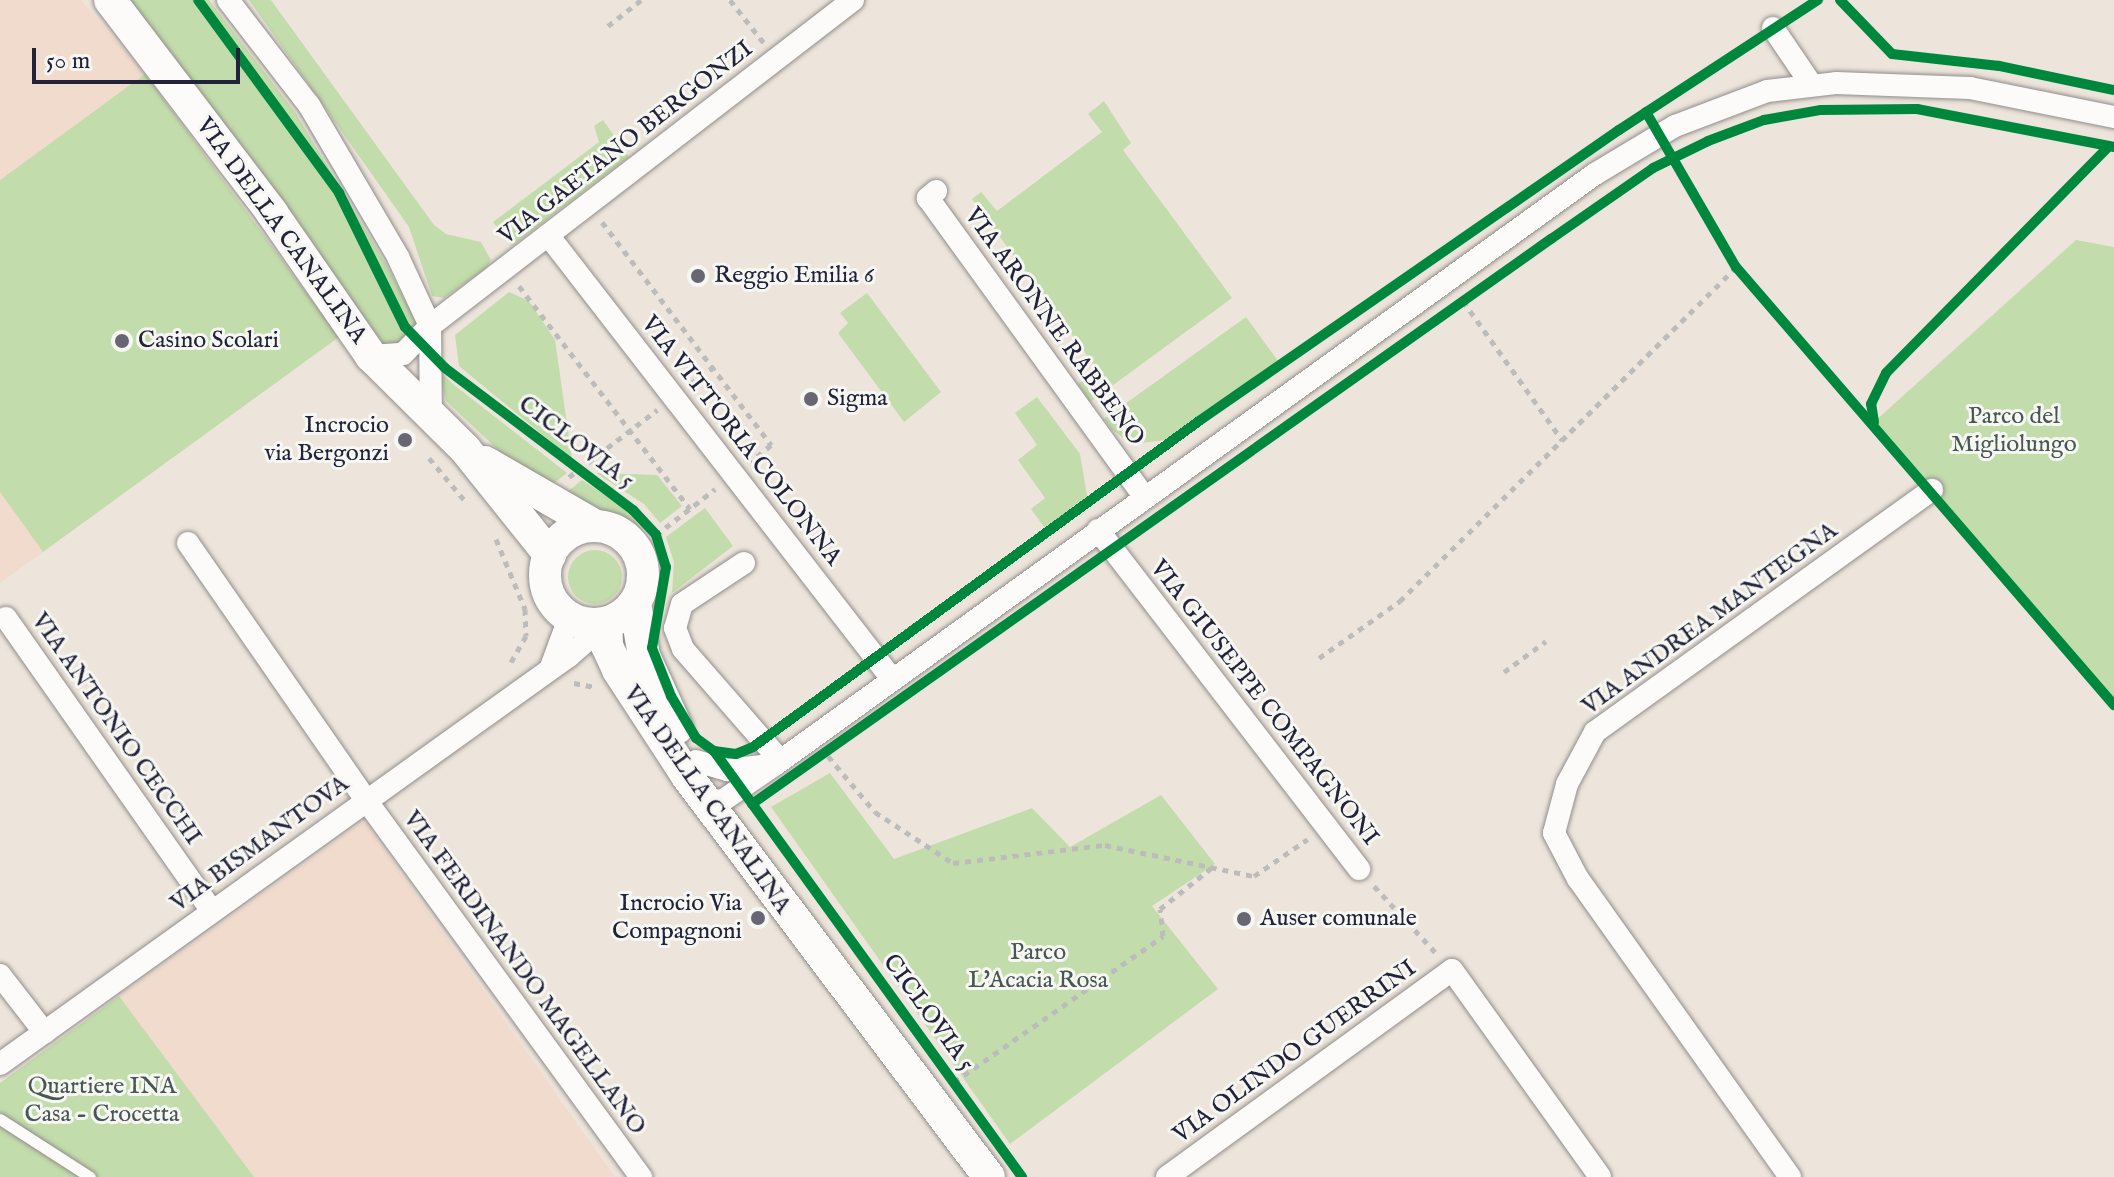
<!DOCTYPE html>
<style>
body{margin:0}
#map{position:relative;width:2114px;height:1177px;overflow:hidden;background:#ede5db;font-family:"IM FELL English",serif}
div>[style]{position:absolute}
.built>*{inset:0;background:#f1dbcd}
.green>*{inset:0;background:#c3dcab}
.round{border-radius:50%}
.path>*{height:5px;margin-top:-2.5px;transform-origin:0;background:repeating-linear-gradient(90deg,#bdbcbc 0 6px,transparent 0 12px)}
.roads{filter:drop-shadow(0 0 2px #918d8c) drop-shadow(0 0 2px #918d8c)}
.lane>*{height:11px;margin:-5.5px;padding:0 5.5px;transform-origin:5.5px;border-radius:5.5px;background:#fcfbfa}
.street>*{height:22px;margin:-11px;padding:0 11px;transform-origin:11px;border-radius:11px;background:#fcfbfa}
.secondary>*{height:32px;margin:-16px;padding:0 16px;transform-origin:16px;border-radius:16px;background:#fcfbfa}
.secondary>.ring{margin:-16px;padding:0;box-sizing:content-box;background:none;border:32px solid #fcfbfa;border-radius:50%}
.cycleway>*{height:10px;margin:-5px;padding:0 5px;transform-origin:5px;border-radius:5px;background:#00873e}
.dots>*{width:22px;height:22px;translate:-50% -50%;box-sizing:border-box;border:4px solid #f6f6f2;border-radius:50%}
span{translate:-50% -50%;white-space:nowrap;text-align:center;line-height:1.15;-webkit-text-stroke:6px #f6f6f2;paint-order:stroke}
.street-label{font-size:24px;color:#22223b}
.poi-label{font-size:24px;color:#22223b}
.left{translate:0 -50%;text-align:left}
.right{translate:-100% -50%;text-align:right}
.park-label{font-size:24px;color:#485751}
.scale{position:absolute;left:32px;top:48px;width:208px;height:36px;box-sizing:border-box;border:4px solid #22223b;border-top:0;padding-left:10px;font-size:24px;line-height:28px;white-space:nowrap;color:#22223b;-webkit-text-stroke:6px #f6f6f2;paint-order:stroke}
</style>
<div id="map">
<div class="built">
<i style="clip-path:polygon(0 0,81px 0,145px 74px,0 180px)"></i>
<i style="clip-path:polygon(0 492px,43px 552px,0 583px)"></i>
<i style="clip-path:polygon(364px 821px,615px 1177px,254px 1177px,119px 996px)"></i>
</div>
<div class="green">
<i style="clip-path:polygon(112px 0,209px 0,295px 112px,386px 264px,419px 327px,418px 340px,370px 353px)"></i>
<i style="clip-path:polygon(249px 0,271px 0,434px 225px,446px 234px,481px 242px,491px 260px,486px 268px,444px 298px,432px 296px,409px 227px)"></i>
<i style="clip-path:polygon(145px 74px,339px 337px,43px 552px,0 492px,0 180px)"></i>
<i style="clip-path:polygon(1104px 101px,1131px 143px,1123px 150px,1232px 298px,1090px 402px,1078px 384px,1097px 369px,972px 199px,981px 192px,997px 211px,1102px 132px,1088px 114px)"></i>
<i style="clip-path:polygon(603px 120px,629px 157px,512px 246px,493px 222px,599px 142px,594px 126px)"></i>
<i style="clip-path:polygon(2076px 240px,2114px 247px,2114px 704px,1874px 422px)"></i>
<i style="clip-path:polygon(509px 292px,529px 301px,555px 340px,572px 459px,459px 366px,455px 335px)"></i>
<i style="clip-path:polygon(867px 293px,941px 392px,904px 422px,838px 333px,848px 323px,840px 313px)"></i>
<i style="clip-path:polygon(1246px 317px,1278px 361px,1166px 440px,1132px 444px,1112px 430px,1104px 419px)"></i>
<i style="clip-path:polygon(438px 369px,454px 385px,567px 473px,549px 487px,512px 463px,446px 401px)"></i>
<i style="clip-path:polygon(1037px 397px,1080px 454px,1089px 508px,1050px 535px,1031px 509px,1045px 498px,1018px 460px,1037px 445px,1015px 413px)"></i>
<i style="clip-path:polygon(596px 473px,657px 475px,682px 506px,660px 523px,644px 504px)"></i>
<i style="clip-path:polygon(582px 480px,629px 511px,645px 534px,562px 496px)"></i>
<i style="clip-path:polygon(705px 508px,733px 546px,672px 593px,674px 562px,666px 537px)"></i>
<i class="round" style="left:568px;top:550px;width:54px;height:54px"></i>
<i style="clip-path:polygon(830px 773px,894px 859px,1032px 808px,1070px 847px,1161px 795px,1215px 864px,1152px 906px,1218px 989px,1010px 1144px,771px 807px)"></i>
<i style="clip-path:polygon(119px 996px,254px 1177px,0 1177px,0 1083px)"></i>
</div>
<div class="path">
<i style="left:730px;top:0;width:55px;rotate:51.7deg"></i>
<i style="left:608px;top:26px;width:42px;rotate:-38.2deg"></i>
<i style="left:602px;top:222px;width:280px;rotate:52.8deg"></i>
<i style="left:771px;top:445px;width:26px;rotate:141deg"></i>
<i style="left:519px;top:286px;width:281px;rotate:52.5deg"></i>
<i style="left:1463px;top:301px;width:171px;rotate:54.5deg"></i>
<i style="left:690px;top:384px;width:27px;rotate:-36deg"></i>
<i style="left:429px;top:458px;width:57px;rotate:49.9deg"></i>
<i style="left:569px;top:477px;width:111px;rotate:-37.3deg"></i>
<i style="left:656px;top:535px;width:75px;rotate:-37.9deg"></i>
<i style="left:496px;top:539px;width:76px;rotate:67.5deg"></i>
<i style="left:525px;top:609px;width:27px;rotate:88deg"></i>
<i style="left:526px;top:636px;width:34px;rotate:120deg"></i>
<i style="left:1319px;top:658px;width:99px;rotate:-35.1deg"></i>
<i style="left:1400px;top:601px;width:474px;rotate:-44.8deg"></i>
<i style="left:1504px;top:672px;width:52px;rotate:-36.4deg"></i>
<i style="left:574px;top:683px;width:21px;rotate:11deg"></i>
<i style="left:828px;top:756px;width:73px;rotate:50deg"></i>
<i style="left:875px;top:812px;width:93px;rotate:33.2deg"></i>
<i style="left:953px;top:863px;width:153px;rotate:-6.8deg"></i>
<i style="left:1105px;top:845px;width:152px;rotate:11.8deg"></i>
<i style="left:1254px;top:876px;width:65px;rotate:-34.4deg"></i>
<i style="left:1374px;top:886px;width:94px;rotate:47.2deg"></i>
<i style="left:954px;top:1082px;width:255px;rotate:-34.9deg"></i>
<i style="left:1163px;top:936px;width:27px;rotate:-96deg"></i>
<i style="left:1160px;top:909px;width:70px;rotate:-38.7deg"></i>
</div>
<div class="roads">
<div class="lane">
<i style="left:0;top:1119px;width:107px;rotate:32.8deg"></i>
</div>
<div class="street">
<i style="left:228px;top:0;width:133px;rotate:52.4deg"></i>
<i style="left:309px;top:105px;width:176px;rotate:59.6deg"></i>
<i style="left:398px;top:257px;width:76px;rotate:65.1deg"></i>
<i style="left:1773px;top:28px;width:68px;rotate:55.8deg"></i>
<i style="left:936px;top:191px;width:11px;rotate:139deg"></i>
<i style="left:928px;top:198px;width:368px;rotate:54.1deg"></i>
<i style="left:548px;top:235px;width:562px;rotate:52.23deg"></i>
<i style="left:430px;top:326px;width:90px;rotate:89.4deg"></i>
<i style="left:371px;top:356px;width:32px;rotate:-4deg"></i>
<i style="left:403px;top:354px;width:39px;rotate:-46deg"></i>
<i style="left:430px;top:326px;width:534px;rotate:-37.62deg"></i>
<i style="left:1098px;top:530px;width:428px;rotate:52.4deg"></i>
<i style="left:188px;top:543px;width:313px;rotate:55.3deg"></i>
<i style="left:366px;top:800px;width:467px;rotate:53.9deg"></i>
<i style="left:744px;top:563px;width:74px;rotate:146.5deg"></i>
<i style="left:682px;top:604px;width:25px;rotate:106deg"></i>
<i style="left:675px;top:628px;width:22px;rotate:69deg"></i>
<i style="left:683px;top:649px;width:147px;rotate:48.9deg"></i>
<i style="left:6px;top:618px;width:357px;rotate:54.9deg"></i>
<i style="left:551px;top:667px;width:52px;rotate:-69.8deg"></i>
<i style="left:696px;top:761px;width:33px;rotate:16deg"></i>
<i style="left:728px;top:770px;width:42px;rotate:-6.8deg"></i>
<i style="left:707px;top:799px;width:15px;rotate:8deg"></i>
<i style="left:722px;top:801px;width:65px;rotate:-34.4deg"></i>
<i style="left:776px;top:764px;width:1009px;rotate:-35.77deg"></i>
<i style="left:1595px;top:174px;width:93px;rotate:-31deg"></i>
<i style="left:1675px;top:126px;width:98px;rotate:-20.8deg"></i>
<i style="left:1767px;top:91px;width:69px;rotate:-6.6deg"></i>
<i style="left:1836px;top:83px;width:134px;rotate:2.1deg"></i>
<i style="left:1970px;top:88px;width:147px;rotate:11.4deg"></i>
<i style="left:0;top:975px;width:73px;rotate:52.2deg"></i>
<i style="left:0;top:1064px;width:700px;rotate:-35.64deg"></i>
<i style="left:569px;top:656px;width:49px;rotate:-40.9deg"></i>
<i style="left:1167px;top:1177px;width:352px;rotate:-36deg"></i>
<i style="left:1452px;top:970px;width:254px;rotate:54.4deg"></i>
<i style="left:1790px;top:1177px;width:366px;rotate:-125.4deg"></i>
<i style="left:1578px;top:879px;width:52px;rotate:-117.6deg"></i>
<i style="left:1554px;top:833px;width:51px;rotate:-75.1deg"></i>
<i style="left:1567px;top:784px;width:59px;rotate:-61.7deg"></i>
<i style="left:1595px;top:732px;width:415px;rotate:-35.7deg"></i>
</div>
<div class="secondary">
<i style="left:110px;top:0;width:268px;rotate:52.7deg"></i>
<i style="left:272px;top:213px;width:174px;rotate:55.3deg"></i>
<i style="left:371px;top:356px;width:132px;rotate:44.7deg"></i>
<i style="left:465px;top:449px;width:136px;rotate:51.3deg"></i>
<i style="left:485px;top:462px;width:128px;rotate:30deg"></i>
<i class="ring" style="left:545px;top:526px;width:66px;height:66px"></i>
<i style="left:635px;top:603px;width:54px;rotate:80.4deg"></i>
<i style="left:644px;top:656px;width:79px;rotate:65.4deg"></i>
<i style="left:606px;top:624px;width:22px;rotate:87deg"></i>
<i style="left:607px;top:646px;width:26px;rotate:65deg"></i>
<i style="left:618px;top:670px;width:126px;rotate:56.9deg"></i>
<i style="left:687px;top:776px;width:502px;rotate:53.02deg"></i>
</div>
</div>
<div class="cycleway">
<i style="left:198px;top:0;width:239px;rotate:53.8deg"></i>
<i style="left:339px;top:193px;width:149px;rotate:63.8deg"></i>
<i style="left:405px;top:327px;width:57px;rotate:45.7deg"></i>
<i style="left:445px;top:368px;width:236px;rotate:37.1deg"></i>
<i style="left:633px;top:510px;width:34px;rotate:47deg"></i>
<i style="left:656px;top:535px;width:34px;rotate:73deg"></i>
<i style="left:666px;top:567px;width:82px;rotate:99.8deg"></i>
<i style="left:652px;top:648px;width:52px;rotate:68.4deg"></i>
<i style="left:671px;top:696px;width:49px;rotate:59.2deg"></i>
<i style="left:696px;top:738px;width:22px;rotate:36deg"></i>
<i style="left:714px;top:751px;width:526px;rotate:54.13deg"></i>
<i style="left:1840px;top:0;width:75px;rotate:46.1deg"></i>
<i style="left:1892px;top:54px;width:108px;rotate:6.4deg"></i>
<i style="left:1999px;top:66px;width:117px;rotate:11.8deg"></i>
<i style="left:1646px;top:112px;width:179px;rotate:59.9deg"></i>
<i style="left:1736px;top:267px;width:579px;rotate:49.21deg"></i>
<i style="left:1874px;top:422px;width:18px;rotate:-99deg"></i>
<i style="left:1871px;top:404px;width:34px;rotate:-64deg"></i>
<i style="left:1886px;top:373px;width:318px;rotate:-45.5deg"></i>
<i style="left:714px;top:751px;width:22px;rotate:8deg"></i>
<i style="left:736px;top:754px;width:18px;rotate:-22deg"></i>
<i style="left:753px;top:747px;width:552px;rotate:-36.16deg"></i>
<i style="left:1199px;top:421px;width:511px;rotate:-34.72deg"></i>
<i style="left:1619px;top:130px;width:238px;rotate:-33.2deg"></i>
<i style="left:752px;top:804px;width:979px;rotate:-35.27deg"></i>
<i style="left:1551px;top:239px;width:124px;rotate:-34.8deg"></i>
<i style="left:1653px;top:168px;width:61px;rotate:-26.1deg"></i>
<i style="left:1708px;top:141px;width:60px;rotate:-20.6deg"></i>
<i style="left:1764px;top:120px;width:58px;rotate:-10deg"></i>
<i style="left:1821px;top:110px;width:96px;rotate:-0.6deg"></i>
<i style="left:1917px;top:109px;width:201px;rotate:10.9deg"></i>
</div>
<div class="dots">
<i style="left:698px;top:276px;background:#696673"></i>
<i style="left:122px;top:341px;background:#696673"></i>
<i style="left:811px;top:399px;background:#696673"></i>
<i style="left:405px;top:440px;background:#696673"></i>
<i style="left:758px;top:918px;background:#696673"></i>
<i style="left:1244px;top:919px;background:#696673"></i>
</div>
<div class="street-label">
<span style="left:626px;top:143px;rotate:-38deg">VIA GAETANO BERGONZI</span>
<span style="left:281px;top:231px;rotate:54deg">VIA DELLA CANALINA</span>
<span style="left:1054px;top:327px;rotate:54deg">VIA ARONNE RABBENO</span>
<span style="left:741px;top:441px;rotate:52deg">VIA VITTORIA COLONNA</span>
<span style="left:576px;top:443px;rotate:37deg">CICLOVIA 5</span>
<span style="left:1710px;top:619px;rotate:-36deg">VIA ANDREA MANTEGNA</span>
<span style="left:1264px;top:703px;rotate:52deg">VIA GIUSEPPE COMPAGNONI</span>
<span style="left:116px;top:729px;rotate:55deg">VIA ANTONIO CECCHI</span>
<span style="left:707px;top:800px;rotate:55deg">VIA DELLA CANALINA</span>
<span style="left:260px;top:844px;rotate:-36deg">VIA BISMANTOVA</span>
<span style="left:524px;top:973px;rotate:54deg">VIA FERDINANDO MAGELLANO</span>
<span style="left:928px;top:1013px;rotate:54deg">CICLOVIA 5</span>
<span style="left:1295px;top:1052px;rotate:-36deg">VIA OLINDO GUERRINI</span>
</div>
<div class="poi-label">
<span class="left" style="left:714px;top:276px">Reggio Emilia 6</span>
<span class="left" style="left:138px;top:341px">Casino Scolari</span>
<span class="left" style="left:827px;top:399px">Sigma</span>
<span class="right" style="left:389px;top:440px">Incrocio<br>via Bergonzi</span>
<span class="right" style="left:742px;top:918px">Incrocio Via<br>Compagnoni</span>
<span class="left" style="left:1260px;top:919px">Auser comunale</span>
</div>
<div class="park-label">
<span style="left:2014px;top:431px">Parco del<br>Migliolungo</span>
<span style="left:1038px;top:967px">Parco<br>L'Acacia Rosa</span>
<span style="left:102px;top:1101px">Quartiere INA<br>Casa - Crocetta</span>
</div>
<div class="scale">50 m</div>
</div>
